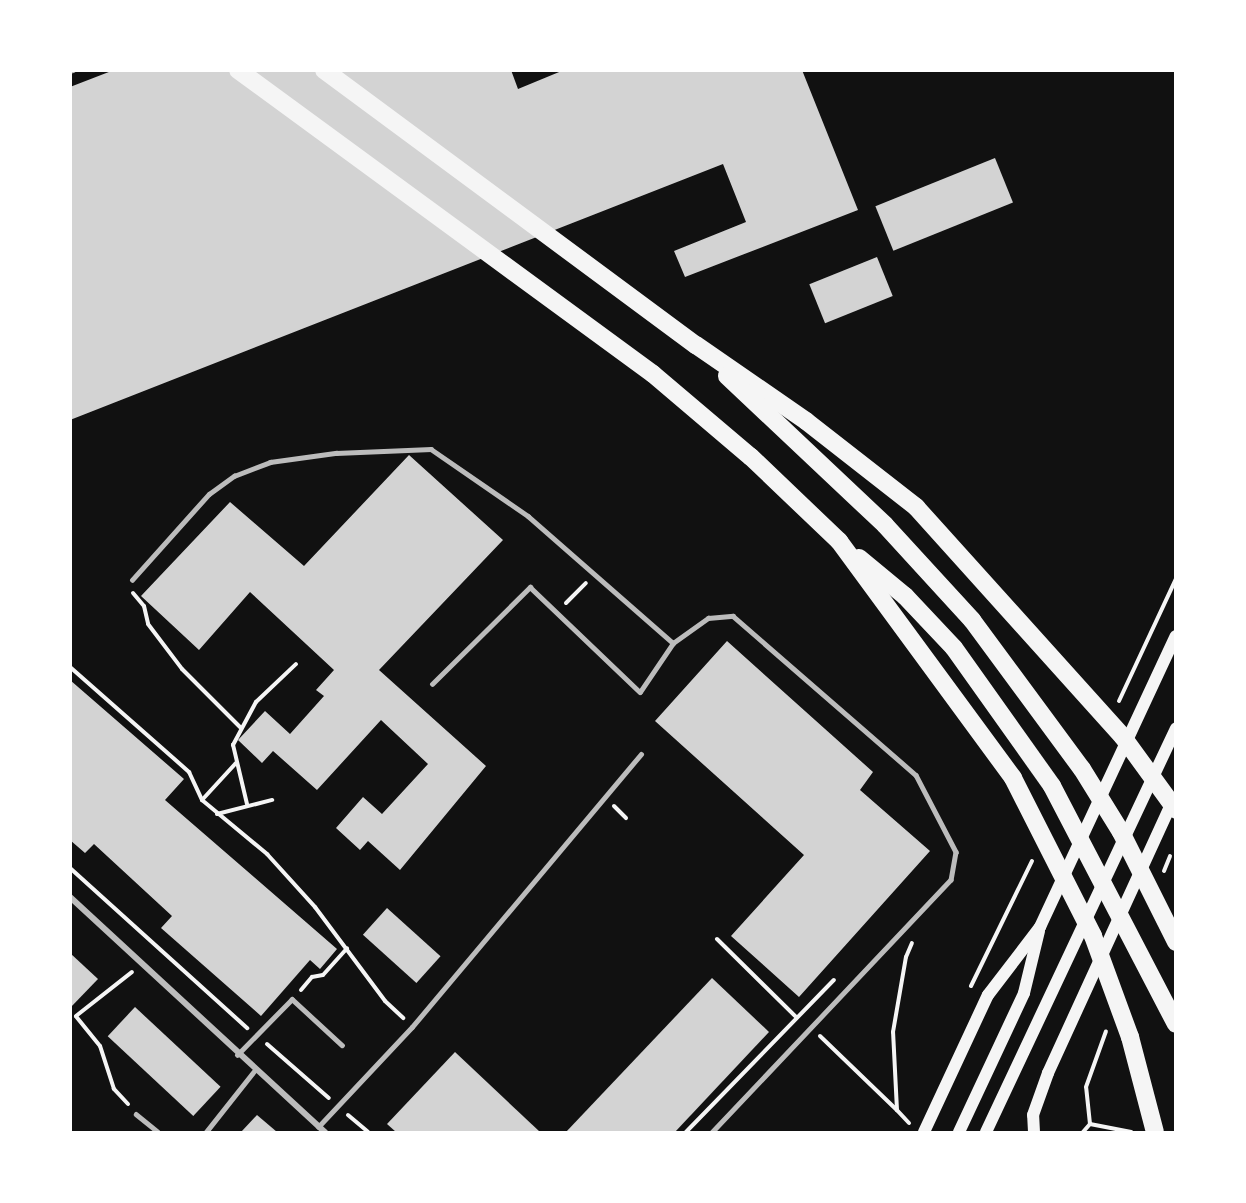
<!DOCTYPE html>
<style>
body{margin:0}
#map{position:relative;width:1246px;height:1203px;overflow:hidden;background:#111;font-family:"Alegreya Sans",sans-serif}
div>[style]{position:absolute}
.building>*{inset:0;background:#d3d3d3;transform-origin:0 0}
.path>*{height:4px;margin:-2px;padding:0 2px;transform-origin:2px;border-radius:2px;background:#f5f5f5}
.service>*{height:4.5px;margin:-2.25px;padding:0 2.25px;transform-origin:2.25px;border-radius:2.25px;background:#bcbcbc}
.minor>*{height:6px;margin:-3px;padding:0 3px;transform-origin:3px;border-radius:3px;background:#bcbcbc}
.secondary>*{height:12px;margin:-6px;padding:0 6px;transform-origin:6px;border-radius:6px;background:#f5f5f5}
.motorway>*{height:18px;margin:-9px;padding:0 9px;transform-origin:9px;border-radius:9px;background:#f5f5f5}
span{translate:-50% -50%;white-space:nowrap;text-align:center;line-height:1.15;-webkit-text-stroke:5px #fff;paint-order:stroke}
.frame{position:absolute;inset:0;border:72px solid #fff;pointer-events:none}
</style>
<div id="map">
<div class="building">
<i style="clip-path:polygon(114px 70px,511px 70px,518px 89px,564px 70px,802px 70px,858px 210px,685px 277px,674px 251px,746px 222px,723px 164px,70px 420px,70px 87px)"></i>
<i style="left:995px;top:158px;width:48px;height:129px;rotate:68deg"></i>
<i style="left:877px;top:257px;width:42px;height:73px;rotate:68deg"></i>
<i style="clip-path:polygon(409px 455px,503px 540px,379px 670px,486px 766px,400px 870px,368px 841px,360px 850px,336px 828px,363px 797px,382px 814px,428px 764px,381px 720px,317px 790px,273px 751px,262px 763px,238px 740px,265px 711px,290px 734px,324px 696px,316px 690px,334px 670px,250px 592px,199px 650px,141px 596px,230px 502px,304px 566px)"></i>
<i style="clip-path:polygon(727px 641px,873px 772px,860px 790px,930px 851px,799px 997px,731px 936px,804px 855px,655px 721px)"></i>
<i style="clip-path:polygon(70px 680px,184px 779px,165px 800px,337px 949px,320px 969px,310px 960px,261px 1016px,161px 928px,172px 916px,94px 844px,85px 853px,70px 840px)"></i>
<i style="left:387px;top:908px;width:72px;height:36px;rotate:42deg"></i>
<i style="clip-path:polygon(70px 953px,98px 979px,70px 1008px)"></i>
<i style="clip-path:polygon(712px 978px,769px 1032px,675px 1132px,566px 1132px)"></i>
<i style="left:135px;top:1007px;width:117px;height:40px;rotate:43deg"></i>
<i style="clip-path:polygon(455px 1052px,540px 1132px,396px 1132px,387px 1124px)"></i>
<i style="clip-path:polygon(257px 1115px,277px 1132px,241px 1132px)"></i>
</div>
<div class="path">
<i style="left:133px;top:593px;width:17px;rotate:50deg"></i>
<i style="left:144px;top:606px;width:18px;rotate:77deg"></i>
<i style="left:148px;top:624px;width:56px;rotate:52.9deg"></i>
<i style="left:182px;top:669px;width:82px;rotate:45deg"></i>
<i style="left:566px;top:603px;width:28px;rotate:-45deg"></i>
<i style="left:70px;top:667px;width:159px;rotate:41.4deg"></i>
<i style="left:189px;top:772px;width:31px;rotate:65deg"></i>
<i style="left:202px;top:800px;width:85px;rotate:39.7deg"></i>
<i style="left:267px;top:854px;width:72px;rotate:47.8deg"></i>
<i style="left:315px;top:907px;width:117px;rotate:53.3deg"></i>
<i style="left:385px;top:1001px;width:25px;rotate:43deg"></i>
<i style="left:1119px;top:701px;width:135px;rotate:-65deg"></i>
<i style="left:202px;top:800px;width:50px;rotate:-47.4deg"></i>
<i style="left:247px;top:804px;width:61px;rotate:-103.3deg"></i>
<i style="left:233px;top:745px;width:49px;rotate:-61.9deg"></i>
<i style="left:256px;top:702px;width:55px;rotate:-43.5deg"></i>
<i style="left:614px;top:806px;width:17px;rotate:45deg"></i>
<i style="left:217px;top:814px;width:57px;rotate:-14.3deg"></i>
<i style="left:70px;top:868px;width:239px;rotate:42.1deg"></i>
<i style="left:1164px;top:871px;width:16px;rotate:-68deg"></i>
<i style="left:717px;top:939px;width:111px;rotate:44.6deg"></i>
<i style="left:971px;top:986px;width:139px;rotate:-64deg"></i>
<i style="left:301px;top:990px;width:17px;rotate:-50deg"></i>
<i style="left:312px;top:977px;width:11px;rotate:-10deg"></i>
<i style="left:323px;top:975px;width:36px;rotate:-48deg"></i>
<i style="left:820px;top:1036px;width:107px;rotate:43.9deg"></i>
<i style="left:267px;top:1044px;width:82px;rotate:41.1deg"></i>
<i style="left:128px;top:1104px;width:21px;rotate:-133deg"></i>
<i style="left:114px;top:1089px;width:45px;rotate:-108deg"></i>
<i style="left:100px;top:1046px;width:38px;rotate:-129deg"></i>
<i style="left:76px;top:1016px;width:71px;rotate:-38.2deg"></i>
<i style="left:348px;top:1115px;width:26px;rotate:40deg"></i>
<i style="left:909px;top:1123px;width:18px;rotate:-133deg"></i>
<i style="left:897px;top:1110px;width:78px;rotate:-92.9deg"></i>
<i style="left:893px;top:1032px;width:76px;rotate:-80.2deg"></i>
<i style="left:906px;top:957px;width:15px;rotate:-67deg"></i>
<i style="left:1090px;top:1124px;width:42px;rotate:11deg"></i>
<i style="left:686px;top:1132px;width:212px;rotate:-45.8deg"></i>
<i style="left:1083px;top:1132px;width:11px;rotate:-49deg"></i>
<i style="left:1090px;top:1124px;width:37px;rotate:-96deg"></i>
<i style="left:1086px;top:1087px;width:59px;rotate:-70.3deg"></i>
</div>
<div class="service">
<i style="left:70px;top:71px;width:3px;rotate:-18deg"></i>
<i style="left:132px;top:580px;width:115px;rotate:-48.2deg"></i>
<i style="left:209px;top:494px;width:31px;rotate:-36deg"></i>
<i style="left:234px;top:476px;width:39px;rotate:-21deg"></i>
<i style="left:270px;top:462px;width:67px;rotate:-7.8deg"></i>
<i style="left:336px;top:453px;width:95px;rotate:-2.4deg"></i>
<i style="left:431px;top:449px;width:118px;rotate:34.6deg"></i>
<i style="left:528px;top:516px;width:193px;rotate:41.2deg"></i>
<i style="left:673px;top:643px;width:43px;rotate:-35.5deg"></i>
<i style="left:708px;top:618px;width:25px;rotate:-5deg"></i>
<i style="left:733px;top:616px;width:242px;rotate:41deg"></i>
<i style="left:916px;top:775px;width:87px;rotate:62.5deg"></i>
<i style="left:956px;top:852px;width:28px;rotate:100deg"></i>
<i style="left:951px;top:880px;width:347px;rotate:133.4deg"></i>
<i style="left:432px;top:684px;width:138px;rotate:-44.7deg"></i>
<i style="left:530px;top:587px;width:152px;rotate:43.7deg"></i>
<i style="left:640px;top:692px;width:59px;rotate:-56deg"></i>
<i style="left:237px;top:1055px;width:78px;rotate:-45.5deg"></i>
<i style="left:292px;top:999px;width:68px;rotate:42.6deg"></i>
<i style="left:136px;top:1114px;width:28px;rotate:39deg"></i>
<i style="left:318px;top:1127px;width:137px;rotate:-46.8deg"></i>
<i style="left:412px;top:1027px;width:356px;rotate:-50deg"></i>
<i style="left:206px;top:1132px;width:79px;rotate:-51.7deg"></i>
</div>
<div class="minor">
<i style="left:70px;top:897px;width:347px;rotate:42.7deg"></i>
</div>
<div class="secondary">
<i style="left:924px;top:1132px;width:151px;rotate:-65deg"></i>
<i style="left:988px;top:995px;width:86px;rotate:-52.6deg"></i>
<i style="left:1040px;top:927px;width:321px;rotate:-65deg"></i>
<i style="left:959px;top:1132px;width:153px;rotate:-64.9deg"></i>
<i style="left:1024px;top:993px;width:64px;rotate:-76.4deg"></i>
<i style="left:986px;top:1132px;width:446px;rotate:-64.8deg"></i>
<i style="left:1034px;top:1132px;width:17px;rotate:-93deg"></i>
<i style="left:1033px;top:1115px;width:45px;rotate:-70.3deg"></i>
<i style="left:1048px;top:1073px;width:302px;rotate:-65.4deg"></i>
</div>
<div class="motorway">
<i style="left:238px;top:70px;width:514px;rotate:36.22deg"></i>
<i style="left:653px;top:374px;width:128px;rotate:40.3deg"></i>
<i style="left:751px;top:457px;width:122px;rotate:43.7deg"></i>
<i style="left:839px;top:541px;width:294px;rotate:53.7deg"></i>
<i style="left:1013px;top:778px;width:177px;rotate:63.1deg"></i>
<i style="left:1093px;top:936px;width:108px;rotate:69.9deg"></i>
<i style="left:1130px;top:1037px;width:98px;rotate:75.3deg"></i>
<i style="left:324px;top:70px;width:463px;rotate:36.5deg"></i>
<i style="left:696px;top:345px;width:134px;rotate:34.6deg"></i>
<i style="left:806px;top:421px;width:140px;rotate:38deg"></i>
<i style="left:916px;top:507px;width:309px;rotate:48deg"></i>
<i style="left:1123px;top:737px;width:90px;rotate:54deg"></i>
<i style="left:727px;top:376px;width:217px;rotate:43.3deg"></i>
<i style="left:885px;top:525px;width:129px;rotate:47.5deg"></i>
<i style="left:972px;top:620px;width:185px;rotate:53.6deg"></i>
<i style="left:1082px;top:769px;width:74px;rotate:58.2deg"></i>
<i style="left:1121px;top:832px;width:123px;rotate:63.4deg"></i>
<i style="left:859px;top:558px;width:60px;rotate:39.6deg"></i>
<i style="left:905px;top:596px;width:71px;rotate:46.7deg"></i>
<i style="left:954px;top:648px;width:169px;rotate:54.6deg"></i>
<i style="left:1052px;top:786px;width:268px;rotate:62.5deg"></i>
</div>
<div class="frame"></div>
</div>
